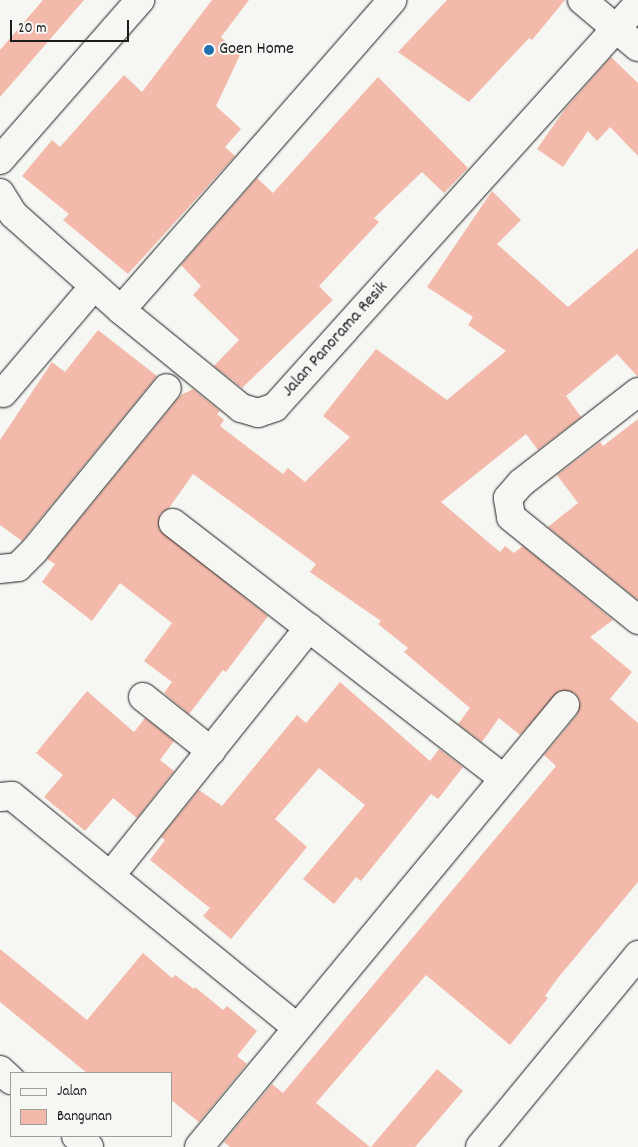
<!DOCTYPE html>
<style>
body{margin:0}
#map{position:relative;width:638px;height:1147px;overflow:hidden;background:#f6f6f2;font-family:Dekko,sans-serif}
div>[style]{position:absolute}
.building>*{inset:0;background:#f3baab}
.roads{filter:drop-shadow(0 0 1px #1c1c1c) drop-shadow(0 0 1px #1c1c1c)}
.minor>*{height:28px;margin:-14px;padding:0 14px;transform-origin:14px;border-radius:14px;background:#f6f6f2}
.dots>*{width:14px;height:14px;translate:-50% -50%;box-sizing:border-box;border:2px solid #f6f6f2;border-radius:50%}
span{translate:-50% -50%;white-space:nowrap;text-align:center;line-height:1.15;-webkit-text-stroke:4px #f6f6f2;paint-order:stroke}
.poi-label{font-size:18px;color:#1c1c1c}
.left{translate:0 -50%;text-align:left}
.street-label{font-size:18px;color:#1c1c1c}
.legend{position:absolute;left:10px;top:1072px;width:162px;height:65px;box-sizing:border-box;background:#f6f6f2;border:1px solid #9f9f9c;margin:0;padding:6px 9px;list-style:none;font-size:15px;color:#1c1c1c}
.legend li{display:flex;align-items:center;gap:10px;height:25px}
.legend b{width:25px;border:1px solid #9f9f9c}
.scale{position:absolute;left:10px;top:20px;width:119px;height:22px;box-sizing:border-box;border:2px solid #1c1c1c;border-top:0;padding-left:6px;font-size:15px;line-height:18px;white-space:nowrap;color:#1c1c1c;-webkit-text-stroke:4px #f6f6f2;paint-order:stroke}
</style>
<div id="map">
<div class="building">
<i style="clip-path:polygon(43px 0,84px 0,0 97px,0 50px)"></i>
<i style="clip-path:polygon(212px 0,249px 0,221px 37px,240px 55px,216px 106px,241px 129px,225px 147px,235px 156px,128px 274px,63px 220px,69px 214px,22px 176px,52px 140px,60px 147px,124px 75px,142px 92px)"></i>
<i style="clip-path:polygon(447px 0,565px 0,532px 40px,529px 38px,469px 102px,398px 52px)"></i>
<i style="clip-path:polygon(611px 57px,638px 83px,638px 156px,610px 127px,597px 141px,588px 131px,563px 167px,537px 149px,565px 109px)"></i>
<i style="clip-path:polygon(378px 77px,468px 168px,444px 193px,422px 172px,374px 218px,379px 222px,319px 286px,333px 300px,242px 388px,214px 366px,239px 340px,193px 295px,201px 286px,181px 265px,257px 178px,273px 193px)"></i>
<i style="clip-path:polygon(492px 191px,521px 220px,497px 244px,568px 307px,638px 248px,638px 377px,617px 354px,566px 396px,581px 417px,538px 450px,526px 434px,441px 502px,500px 552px,505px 546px,514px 553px,523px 546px,613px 620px,590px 637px,632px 672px,610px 699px,638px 723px,638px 882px,557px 979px,545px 996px,548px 998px,510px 1045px,426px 975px,316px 1103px,370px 1147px,230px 1147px,224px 1142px,272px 1084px,283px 1093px,556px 766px,544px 755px,577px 715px,580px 700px,575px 693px,559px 691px,520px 735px,499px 718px,482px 742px,458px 724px,470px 708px,404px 652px,408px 648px,378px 624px,381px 621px,310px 572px,316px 564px,193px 474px,169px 508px,160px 514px,159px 529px,268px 616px,226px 672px,223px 670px,189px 714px,164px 693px,172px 682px,144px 661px,172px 623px,120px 583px,92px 621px,42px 582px,55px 564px,47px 559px,181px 395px,193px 389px,220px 411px,217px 414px,224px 420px,220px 426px,283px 474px,288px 468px,305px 482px,350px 437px,323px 416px,376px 349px,447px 400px,506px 351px,468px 325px,473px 317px,427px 287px)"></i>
<i style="clip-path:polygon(98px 330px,157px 376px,22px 541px,0 525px,0 440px,52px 362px,65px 372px)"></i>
<i style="clip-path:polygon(638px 419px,638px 600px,548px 527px,578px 503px,557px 475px,600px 442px,603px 446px)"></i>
<i style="clip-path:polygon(340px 682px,430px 761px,439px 749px,463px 767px,438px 799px,431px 794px,361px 881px,356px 877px,334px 904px,303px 879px,365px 805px,319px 768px,275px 819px,307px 847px,231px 939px,203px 916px,210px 908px,150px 860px,165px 840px,161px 837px,199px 790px,222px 806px,297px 715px,306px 723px)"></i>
<i style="clip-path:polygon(87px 691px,134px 732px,145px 718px,174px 741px,160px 760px,174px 771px,137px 818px,113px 798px,85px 831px,44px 797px,63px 775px,36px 753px)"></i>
<i style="clip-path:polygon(0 949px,87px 1020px,143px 953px,172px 978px,175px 975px,194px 989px,195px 987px,223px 1010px,227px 1006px,257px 1031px,237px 1056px,247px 1064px,199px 1122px,171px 1100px,171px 1073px,87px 1073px,0 1002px)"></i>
<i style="clip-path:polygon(437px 1069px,463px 1091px,415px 1147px,371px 1147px)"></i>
</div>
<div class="roads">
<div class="minor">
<i style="left:582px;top:0;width:73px;rotate:40deg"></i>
<i style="left:0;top:160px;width:213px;rotate:-48.8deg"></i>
<i style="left:0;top:193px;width:25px;rotate:58deg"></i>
<i style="left:13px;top:214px;width:144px;rotate:41.6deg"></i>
<i style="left:121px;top:310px;width:155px;rotate:39.2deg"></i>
<i style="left:241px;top:408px;width:18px;rotate:16deg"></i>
<i style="left:258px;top:413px;width:18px;rotate:-19deg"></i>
<i style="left:275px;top:407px;width:542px;rotate:-47.99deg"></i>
<i style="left:121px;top:310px;width:412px;rotate:-48.8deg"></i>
<i style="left:638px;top:392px;width:148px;rotate:142.1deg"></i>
<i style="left:521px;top:483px;width:20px;rotate:131deg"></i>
<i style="left:508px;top:498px;width:19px;rotate:81deg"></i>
<i style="left:511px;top:517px;width:164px;rotate:39deg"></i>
<i style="left:3px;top:393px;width:140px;rotate:-49.6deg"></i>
<i style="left:173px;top:523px;width:418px;rotate:37.7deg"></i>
<i style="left:0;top:569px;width:18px;rotate:-6deg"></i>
<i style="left:18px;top:567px;width:23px;rotate:-45deg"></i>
<i style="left:34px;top:551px;width:210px;rotate:-50.8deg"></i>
<i style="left:143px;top:697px;width:87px;rotate:38.5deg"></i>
<i style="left:0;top:797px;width:12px;rotate:-5deg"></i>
<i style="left:12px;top:796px;width:367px;rotate:39.1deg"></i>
<i style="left:111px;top:875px;width:317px;rotate:-51.3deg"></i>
<i style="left:0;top:1070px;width:15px;rotate:42deg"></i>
<i style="left:76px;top:1136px;width:17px;rotate:40deg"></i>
<i style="left:199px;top:1147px;width:574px;rotate:-50.37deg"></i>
<i style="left:480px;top:1147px;width:249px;rotate:-50.5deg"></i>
</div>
</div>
<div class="dots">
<i style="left:209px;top:50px;background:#1f6fb2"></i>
</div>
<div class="poi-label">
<span class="left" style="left:219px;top:50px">Goen Home</span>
</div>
<div class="street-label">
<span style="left:336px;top:340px;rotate:-48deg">Jalan Panorama Resik</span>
</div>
<ul class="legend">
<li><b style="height:6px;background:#f6f6f2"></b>Jalan</li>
<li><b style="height:14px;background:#f3baab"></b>Bangunan</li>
</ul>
<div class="scale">20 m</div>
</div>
